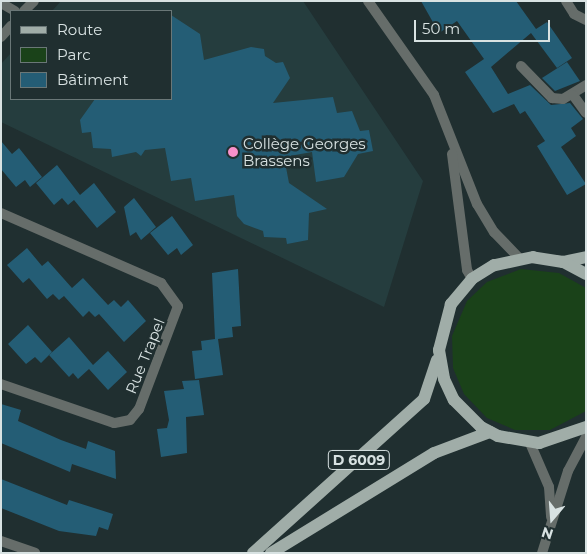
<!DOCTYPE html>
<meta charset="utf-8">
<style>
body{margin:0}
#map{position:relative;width:587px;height:554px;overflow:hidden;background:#202f30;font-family:Montserrat,sans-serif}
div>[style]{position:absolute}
.built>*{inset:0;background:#253d3e}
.green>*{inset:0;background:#1a4219}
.building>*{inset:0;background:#245d75}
.minor>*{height:10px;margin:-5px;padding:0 5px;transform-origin:5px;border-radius:5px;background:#666d6a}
.tertiary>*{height:10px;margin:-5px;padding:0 5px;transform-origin:5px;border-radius:5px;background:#666d6a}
.primary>*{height:12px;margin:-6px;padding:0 6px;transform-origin:6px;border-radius:6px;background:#a0ada8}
.dots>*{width:14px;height:14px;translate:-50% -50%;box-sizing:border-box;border:2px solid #202f30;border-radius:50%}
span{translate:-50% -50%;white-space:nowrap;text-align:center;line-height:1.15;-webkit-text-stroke:5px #202f30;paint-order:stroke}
.shield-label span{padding:1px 4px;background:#202f30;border:1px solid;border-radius:4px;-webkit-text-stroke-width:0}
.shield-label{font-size:14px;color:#d8e2e2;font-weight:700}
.poi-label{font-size:15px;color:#d8e2e2}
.left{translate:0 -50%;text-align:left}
.street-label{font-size:15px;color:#d8e2e2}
.frame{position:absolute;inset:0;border:2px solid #d8e2e2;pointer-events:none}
.legend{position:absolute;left:10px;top:10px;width:162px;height:90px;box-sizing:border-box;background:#202f30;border:1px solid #6a7777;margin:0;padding:6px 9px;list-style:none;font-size:15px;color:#d8e2e2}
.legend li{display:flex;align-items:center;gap:10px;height:25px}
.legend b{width:25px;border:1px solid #6a7777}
.north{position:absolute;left:527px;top:494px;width:50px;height:50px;-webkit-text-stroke:4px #202f30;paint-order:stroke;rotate:198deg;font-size:14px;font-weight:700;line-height:20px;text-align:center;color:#d8e2e2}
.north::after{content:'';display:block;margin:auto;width:18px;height:22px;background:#d8e2e2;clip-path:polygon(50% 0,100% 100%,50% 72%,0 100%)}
.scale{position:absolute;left:414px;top:20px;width:136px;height:22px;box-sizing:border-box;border:2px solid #d8e2e2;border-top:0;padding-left:6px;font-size:15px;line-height:18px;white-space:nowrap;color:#d8e2e2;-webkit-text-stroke:4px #202f30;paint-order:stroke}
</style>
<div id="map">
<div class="built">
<i style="clip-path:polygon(61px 1px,303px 1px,423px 181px,384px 307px,1px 122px,1px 64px,11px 53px,11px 99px,171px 99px,171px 11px,52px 11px)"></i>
</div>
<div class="green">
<i style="clip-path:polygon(521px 269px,559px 273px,586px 288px,586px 411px,550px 430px,515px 430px,487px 418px,464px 394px,453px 368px,452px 336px,467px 301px,487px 282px)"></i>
</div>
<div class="building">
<i style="clip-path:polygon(421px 1px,516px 1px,536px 29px,547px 22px,572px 58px,557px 68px,531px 33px,491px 67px,508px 94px,530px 85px,551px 105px,570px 103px,583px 119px,571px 128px,576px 136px,561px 147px,586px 184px,567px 195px,537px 146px,545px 141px,525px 111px,520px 114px,514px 104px,493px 113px,465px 72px,484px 59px,457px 21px,439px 33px)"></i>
<i style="clip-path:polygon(171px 15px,200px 34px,204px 60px,251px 47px,264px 49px,265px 56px,276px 63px,283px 62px,290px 78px,273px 103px,333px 97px,337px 113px,352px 111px,360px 131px,369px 130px,373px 151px,358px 154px,344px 177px,316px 182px,312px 152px,284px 157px,289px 183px,327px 209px,309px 213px,308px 240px,287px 244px,286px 238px,264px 237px,263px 231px,244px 224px,237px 216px,234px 195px,195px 201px,191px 178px,171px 181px,165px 148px,145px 150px,141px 156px,136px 152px,112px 157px,111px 149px,93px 148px,91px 132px,82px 133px,80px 120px,95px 99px,171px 99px)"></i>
<i style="clip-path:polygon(567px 62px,580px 81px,555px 91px,542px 78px)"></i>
<i style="clip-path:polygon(1px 141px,12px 154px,19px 148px,42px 177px,30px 187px,25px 180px,16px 187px,1px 169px)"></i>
<i style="clip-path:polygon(57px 165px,80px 195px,94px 183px,116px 212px,97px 228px,74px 200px,68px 205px,62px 198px,54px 205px,36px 183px)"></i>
<i style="clip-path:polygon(134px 198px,156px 227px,141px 240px,136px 232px,130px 236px,124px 207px)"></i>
<i style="clip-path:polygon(172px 216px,193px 245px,181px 255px,177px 248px,168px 255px,150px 233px)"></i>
<i style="clip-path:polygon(27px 248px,42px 266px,48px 261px,72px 288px,83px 278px,108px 305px,114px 300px,121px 307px,128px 300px,146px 321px,124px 342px,99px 314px,95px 317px,89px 311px,83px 317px,64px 296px,59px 300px,53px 294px,47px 299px,29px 278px,23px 283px,7px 265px)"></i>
<i style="clip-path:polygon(238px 269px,241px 326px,232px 327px,233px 337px,218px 339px,223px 375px,195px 379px,192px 351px,202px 350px,201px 341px,215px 339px,212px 273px)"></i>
<i style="clip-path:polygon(28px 325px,52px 352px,41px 363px,35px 357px,26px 364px,8px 344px)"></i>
<i style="clip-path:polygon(69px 337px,93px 365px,108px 351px,127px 372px,108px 390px,89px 369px,78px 379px,73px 373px,69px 377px,49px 355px)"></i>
<i style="clip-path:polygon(199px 380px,204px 415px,186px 417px,187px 453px,161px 457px,157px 429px,167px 428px,169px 420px,164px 391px,184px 389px,182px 381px)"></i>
<i style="clip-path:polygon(1px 404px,21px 410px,18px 421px,61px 440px,86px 449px,88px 441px,115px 451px,116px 479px,72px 464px,70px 472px,1px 443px)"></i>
<i style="clip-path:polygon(1px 479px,67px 505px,69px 500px,113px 514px,108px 530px,99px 527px,96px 536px,59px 531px,1px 508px)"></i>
</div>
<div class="minor">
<i style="left:566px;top:1px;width:15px;rotate:58deg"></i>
<i style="left:574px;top:14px;width:13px;rotate:27deg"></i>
<i style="left:1px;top:3px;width:16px;rotate:30deg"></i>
<i style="left:24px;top:11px;width:14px;rotate:-45deg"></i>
<i style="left:1px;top:37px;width:15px;rotate:-48deg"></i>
<i style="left:521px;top:66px;width:45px;rotate:45.9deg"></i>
<i style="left:552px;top:98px;width:11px;rotate:5deg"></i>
<i style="left:563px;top:99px;width:27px;rotate:-31deg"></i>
<i style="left:573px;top:95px;width:22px;rotate:54deg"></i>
<i style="left:1px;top:213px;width:175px;rotate:23.6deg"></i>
<i style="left:161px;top:283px;width:29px;rotate:54deg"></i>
<i style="left:178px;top:306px;width:110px;rotate:110.7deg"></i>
<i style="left:139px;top:409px;width:14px;rotate:129deg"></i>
<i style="left:130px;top:420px;width:16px;rotate:169deg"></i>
<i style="left:114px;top:423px;width:120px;rotate:-161deg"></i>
<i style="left:530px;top:443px;width:48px;rotate:66.6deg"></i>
<i style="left:549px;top:487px;width:30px;rotate:86deg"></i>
<i style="left:1px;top:541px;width:36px;rotate:19deg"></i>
<i style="left:542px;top:553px;width:86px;rotate:-72.4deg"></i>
<i style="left:568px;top:471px;width:38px;rotate:-62deg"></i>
</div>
<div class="tertiary">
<i style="left:368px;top:1px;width:115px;rotate:54.9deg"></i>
<i style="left:434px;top:95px;width:117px;rotate:68.5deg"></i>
<i style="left:477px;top:204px;width:33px;rotate:59deg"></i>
<i style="left:494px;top:232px;width:36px;rotate:46deg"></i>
<i style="left:452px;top:154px;width:117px;rotate:82.6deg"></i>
<i style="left:467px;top:270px;width:10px;rotate:61deg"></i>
</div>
<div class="primary">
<i style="left:563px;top:262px;width:24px;rotate:-12deg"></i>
<i style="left:586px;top:274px;width:26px;rotate:-152deg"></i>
<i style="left:563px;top:262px;width:30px;rotate:-171deg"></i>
<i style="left:533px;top:257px;width:40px;rotate:168deg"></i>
<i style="left:494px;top:265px;width:26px;rotate:148deg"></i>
<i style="left:472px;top:279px;width:33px;rotate:130deg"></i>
<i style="left:451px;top:304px;width:48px;rotate:104.6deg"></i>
<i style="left:439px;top:350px;width:29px;rotate:80deg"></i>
<i style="left:444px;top:379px;width:23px;rotate:65deg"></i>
<i style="left:454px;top:400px;width:38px;rotate:45deg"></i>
<i style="left:481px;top:427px;width:19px;rotate:28deg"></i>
<i style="left:498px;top:436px;width:42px;rotate:9.7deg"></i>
<i style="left:539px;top:443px;width:50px;rotate:-18.8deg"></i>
<i style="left:253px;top:553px;width:230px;rotate:-42deg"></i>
<i style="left:424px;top:399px;width:41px;rotate:-71.6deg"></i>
<i style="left:271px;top:553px;width:191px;rotate:-31.5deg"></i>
<i style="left:434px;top:453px;width:60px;rotate:-20.6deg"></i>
</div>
<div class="dots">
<i style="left:233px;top:152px;background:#f890cb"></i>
</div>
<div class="shield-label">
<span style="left:359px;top:460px">D 6009</span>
</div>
<div class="poi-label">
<span class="left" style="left:243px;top:152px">Collège Georges<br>Brassens</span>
</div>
<div class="street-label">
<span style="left:145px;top:356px;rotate:-68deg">Rue Trapel</span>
</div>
<div class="frame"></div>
<ul class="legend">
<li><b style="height:6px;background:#a0ada8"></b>Route</li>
<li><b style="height:14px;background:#1a4219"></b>Parc</li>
<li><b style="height:14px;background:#245d75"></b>Bâtiment</li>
</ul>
<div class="north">N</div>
<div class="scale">50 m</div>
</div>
